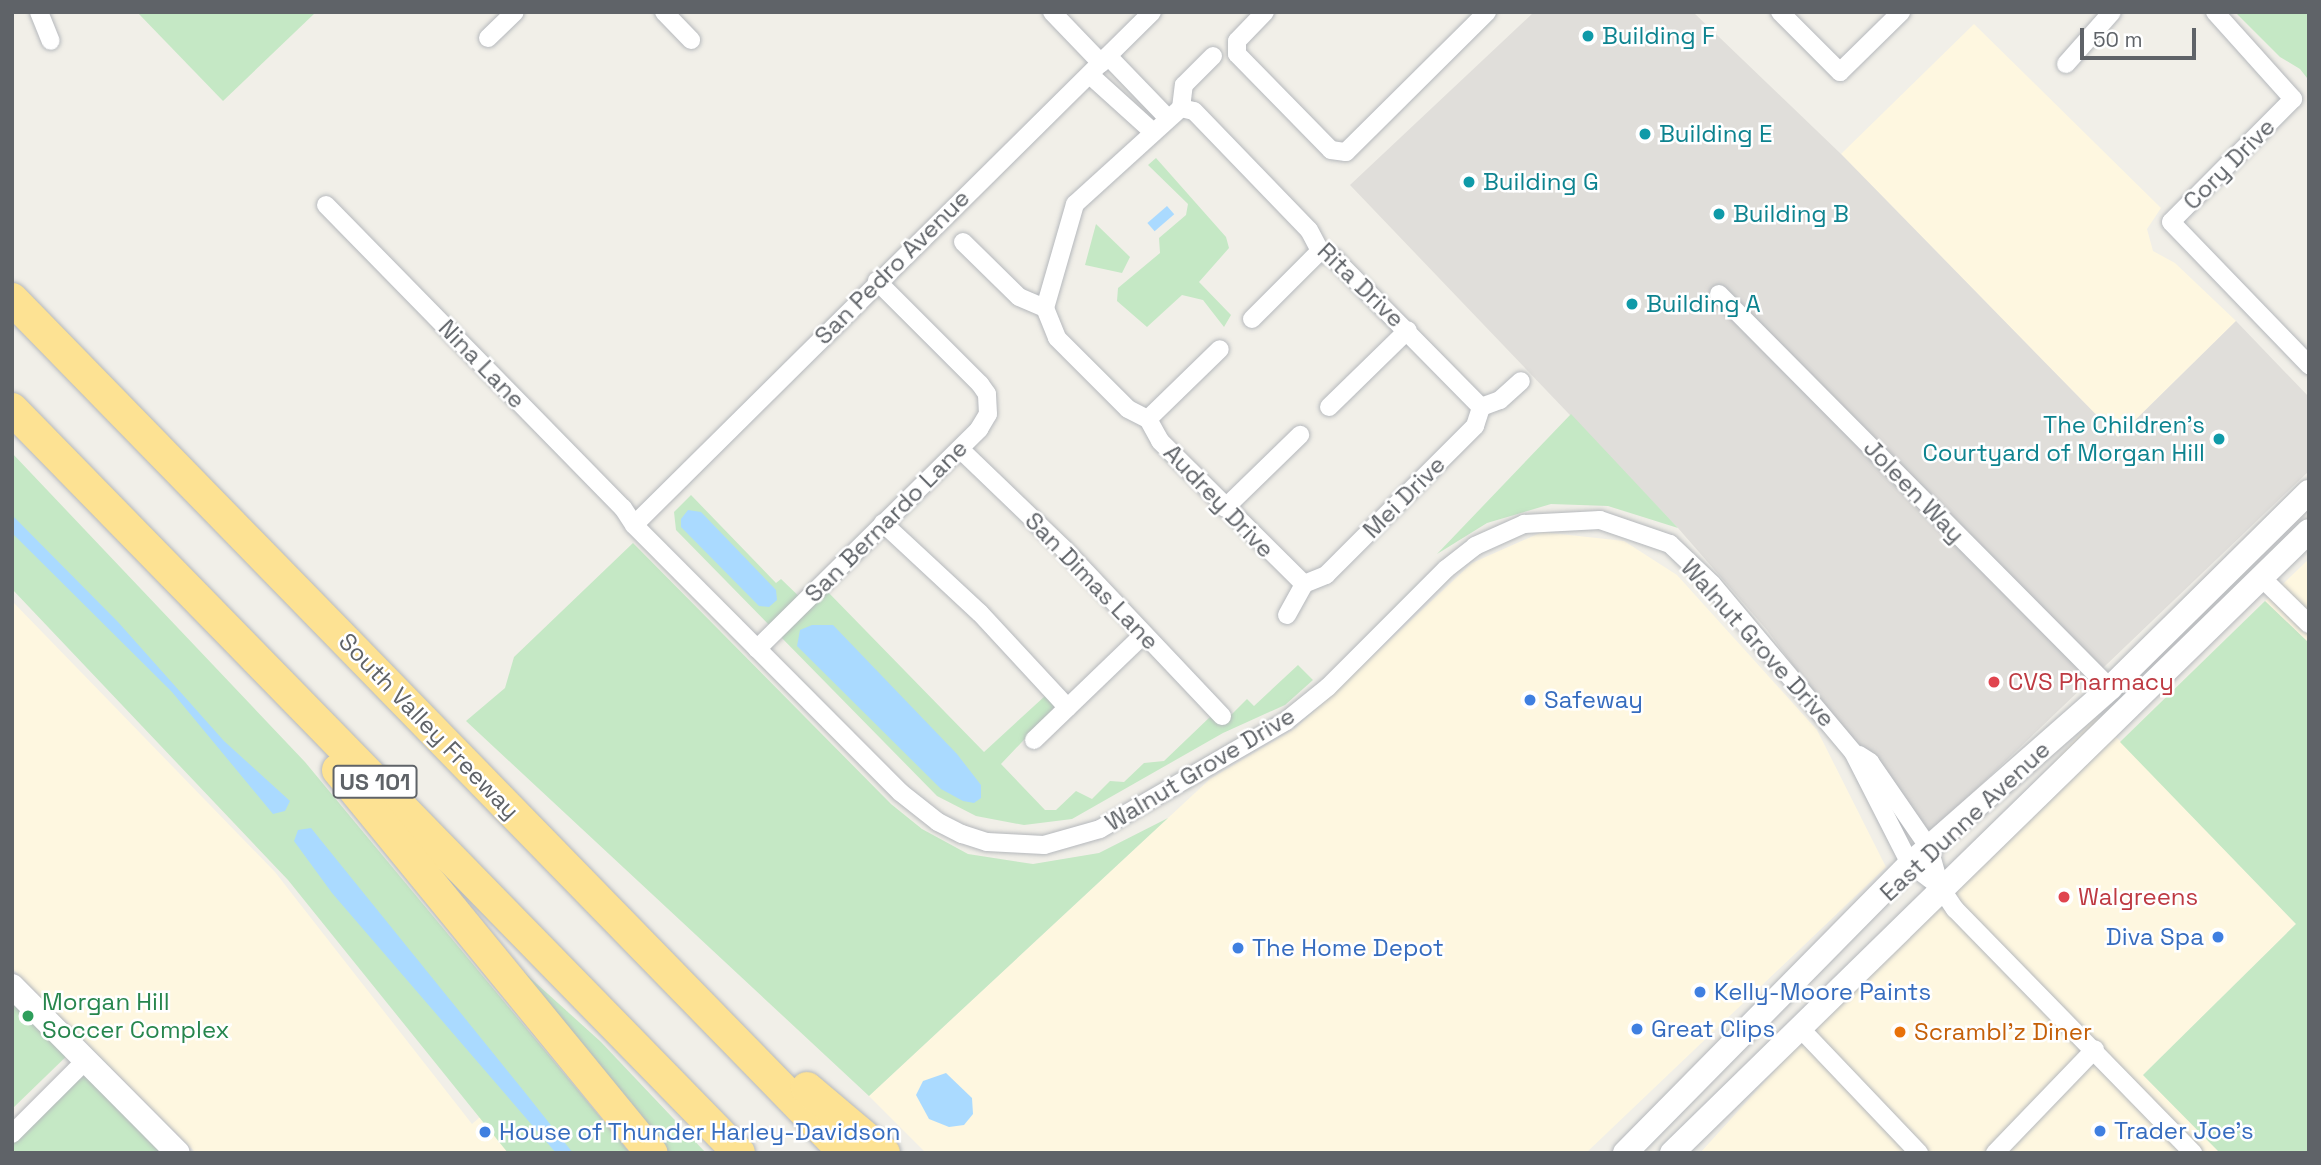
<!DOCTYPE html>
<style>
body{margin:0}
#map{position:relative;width:2321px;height:1165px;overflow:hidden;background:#f1efe8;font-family:"Space Grotesk",sans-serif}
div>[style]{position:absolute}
.commercial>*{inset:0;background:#fef7e0}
.industrial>*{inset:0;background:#e0deda}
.green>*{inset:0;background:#c5e8c5}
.water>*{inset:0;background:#aadaff;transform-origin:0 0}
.roads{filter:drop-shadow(0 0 2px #b5b8bc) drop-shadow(0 0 2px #b5b8bc)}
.street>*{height:18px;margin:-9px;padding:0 9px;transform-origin:9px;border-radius:9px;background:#fff}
.secondary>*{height:24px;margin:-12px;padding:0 12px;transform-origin:12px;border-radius:12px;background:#fff}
.highway>*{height:32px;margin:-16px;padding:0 16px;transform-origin:16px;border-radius:16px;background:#fde293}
.dots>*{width:19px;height:19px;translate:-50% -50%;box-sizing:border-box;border:4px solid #fff;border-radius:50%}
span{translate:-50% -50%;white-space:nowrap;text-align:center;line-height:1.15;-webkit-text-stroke:5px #fff;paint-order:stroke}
.shield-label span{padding:2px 5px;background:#fff;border:2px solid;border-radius:5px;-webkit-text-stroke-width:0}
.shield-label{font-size:23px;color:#5f6368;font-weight:700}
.culture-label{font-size:24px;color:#0d838f}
.left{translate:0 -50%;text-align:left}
.right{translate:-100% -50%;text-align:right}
.street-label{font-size:24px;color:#5f6368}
.health-label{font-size:24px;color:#be3a42}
.shop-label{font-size:24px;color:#366cbe}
.leisure-label{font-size:24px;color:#27864d}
.food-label{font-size:24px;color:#c56008}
.frame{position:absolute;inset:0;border:14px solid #5f6368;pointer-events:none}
.scale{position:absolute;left:2080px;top:28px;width:116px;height:32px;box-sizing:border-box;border:4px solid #5f6368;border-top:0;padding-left:9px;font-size:21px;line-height:24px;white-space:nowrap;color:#5f6368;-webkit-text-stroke:5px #fff;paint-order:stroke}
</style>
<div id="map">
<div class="commercial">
<i style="clip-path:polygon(1974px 24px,2161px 208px,2147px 229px,2153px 251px,2175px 263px,2236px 321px,2118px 437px,1841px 154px)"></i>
<i style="clip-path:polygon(1542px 532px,1624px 541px,1677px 575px,1817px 730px,1886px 867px,1586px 1153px,926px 1153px,869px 1096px,1210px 779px,1296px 728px,1472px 563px)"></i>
<i style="clip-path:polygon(2309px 559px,2309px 643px,2265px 601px)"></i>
<i style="clip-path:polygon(12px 601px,275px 872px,472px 1124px,487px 1111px,522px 1153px,196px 1153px,12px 968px)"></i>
<i style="clip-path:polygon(2096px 716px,2296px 924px,2143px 1075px,2220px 1153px,1700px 1153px)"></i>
</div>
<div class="industrial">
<i style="clip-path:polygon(1534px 12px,1693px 12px,1841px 154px,2118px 437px,2236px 321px,2309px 397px,2309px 471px,1922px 841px,1767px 630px,1678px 528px,1350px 185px)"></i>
</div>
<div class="green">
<i style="clip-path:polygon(137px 12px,316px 12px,223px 101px)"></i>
<i style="clip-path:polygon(2235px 12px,2309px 12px,2309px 98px,2307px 78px,2300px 69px,2280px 57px)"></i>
<i style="clip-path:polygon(1156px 158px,1226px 237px,1229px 248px,1199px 282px,1231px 315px,1224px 327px,1203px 300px,1182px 295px,1147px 327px,1117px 301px,1118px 288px,1160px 253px,1159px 238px,1186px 215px,1188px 204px,1148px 165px)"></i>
<i style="clip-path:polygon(1096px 224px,1130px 257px,1122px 273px,1085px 265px)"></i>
<i style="clip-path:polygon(1571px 414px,1678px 528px,1608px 506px,1551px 504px,1487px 523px,1437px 554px)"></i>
<i style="clip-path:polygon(12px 453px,305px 762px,630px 1153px,508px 1153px,288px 880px,12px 589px)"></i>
<i style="clip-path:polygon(691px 495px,776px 583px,781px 579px,809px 606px,826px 590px,984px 752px,1045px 696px,1055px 707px,1001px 764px,1045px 810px,1056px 810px,1076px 791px,1092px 799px,1110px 781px,1124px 782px,1144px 763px,1164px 761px,1211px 716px,1221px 725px,1247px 699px,1254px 706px,1298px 665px,1313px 680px,1285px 705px,1223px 733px,1072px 819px,1024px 825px,976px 816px,937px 796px,676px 530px,674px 512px)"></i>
<i style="clip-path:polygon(633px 543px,891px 804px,922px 829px,968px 854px,1033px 864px,1099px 853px,1168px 818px,869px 1096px,466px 721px,505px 688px,514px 657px)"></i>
<i style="clip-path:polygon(2265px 601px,2309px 643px,2309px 1153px,2220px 1153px,2143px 1075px,2296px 924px,2120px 742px)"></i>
<i style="clip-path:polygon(506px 956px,601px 1042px,706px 1153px,668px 1153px,503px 959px)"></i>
<i style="clip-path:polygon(12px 985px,76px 1047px,12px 1109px)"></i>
<i style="clip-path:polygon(88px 1071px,168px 1153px,12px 1153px,12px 1144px)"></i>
</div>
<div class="water">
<i style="left:1167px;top:206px;width:11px;height:26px;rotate:49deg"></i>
<i style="clip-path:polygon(688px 510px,701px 512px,776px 590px,777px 600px,769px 607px,759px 606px,681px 527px,681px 519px)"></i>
<i style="clip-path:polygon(12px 515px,118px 622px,224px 741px,290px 801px,285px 811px,273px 814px,172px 692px,12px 533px)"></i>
<i style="clip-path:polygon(812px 625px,833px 625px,957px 754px,981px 785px,981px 798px,974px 803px,963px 801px,941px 789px,797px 646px,800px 630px)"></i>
<i style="clip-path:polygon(311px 828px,523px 1090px,573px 1153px,556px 1153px,332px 893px,294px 841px,298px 830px)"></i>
<i style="clip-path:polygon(946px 1073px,972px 1098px,973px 1114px,964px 1125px,949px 1127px,929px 1119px,916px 1095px,923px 1081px)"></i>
</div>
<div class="roads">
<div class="street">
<i style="left:39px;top:12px;width:31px;rotate:68deg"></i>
<i style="left:664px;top:12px;width:39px;rotate:46deg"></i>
<i style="left:1052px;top:12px;width:71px;rotate:46.1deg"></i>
<i style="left:1265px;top:12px;width:40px;rotate:134deg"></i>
<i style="left:1237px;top:41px;width:13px;rotate:90deg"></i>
<i style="left:1237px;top:54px;width:134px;rotate:45.6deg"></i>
<i style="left:1331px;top:150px;width:15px;rotate:8deg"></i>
<i style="left:1346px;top:152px;width:199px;rotate:-44.8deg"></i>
<i style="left:1780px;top:12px;width:85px;rotate:45deg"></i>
<i style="left:1840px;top:72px;width:86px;rotate:-44.5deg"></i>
<i style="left:2215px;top:12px;width:117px;rotate:48.1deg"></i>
<i style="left:2293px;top:99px;width:173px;rotate:134.8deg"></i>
<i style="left:2171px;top:222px;width:199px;rotate:46deg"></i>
<i style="left:488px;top:38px;width:37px;rotate:-44deg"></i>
<i style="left:1108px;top:56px;width:85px;rotate:46deg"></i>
<i style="left:2066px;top:64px;width:69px;rotate:-48.5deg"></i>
<i style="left:1090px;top:75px;width:84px;rotate:42.1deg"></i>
<i style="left:1181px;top:108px;width:13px;rotate:13deg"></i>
<i style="left:1194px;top:111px;width:165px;rotate:46deg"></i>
<i style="left:1309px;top:230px;width:24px;rotate:62deg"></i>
<i style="left:1320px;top:251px;width:16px;rotate:27deg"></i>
<i style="left:1334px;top:258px;width:209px;rotate:45.4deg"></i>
<i style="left:1181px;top:108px;width:23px;rotate:-83deg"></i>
<i style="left:1184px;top:85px;width:41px;rotate:-45deg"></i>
<i style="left:326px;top:205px;width:424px;rotate:45.6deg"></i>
<i style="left:623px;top:508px;width:20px;rotate:57deg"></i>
<i style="left:634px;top:525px;width:377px;rotate:45.1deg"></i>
<i style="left:900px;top:792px;width:48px;rotate:38.3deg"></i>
<i style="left:938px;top:822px;width:27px;rotate:27deg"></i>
<i style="left:962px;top:834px;width:26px;rotate:18deg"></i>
<i style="left:987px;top:842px;width:57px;rotate:3deg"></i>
<i style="left:1044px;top:845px;width:58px;rotate:-15.9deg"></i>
<i style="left:1100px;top:829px;width:215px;rotate:-30.1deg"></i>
<i style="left:1286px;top:721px;width:54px;rotate:-39deg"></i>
<i style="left:1328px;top:687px;width:167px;rotate:-45deg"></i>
<i style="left:1446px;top:569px;width:37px;rotate:-38deg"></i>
<i style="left:1475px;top:546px;width:54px;rotate:-24.2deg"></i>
<i style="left:1524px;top:524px;width:76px;rotate:-3deg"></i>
<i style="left:1600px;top:520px;width:74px;rotate:18.9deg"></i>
<i style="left:1670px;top:544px;width:58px;rotate:43.6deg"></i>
<i style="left:1712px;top:584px;width:219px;rotate:50deg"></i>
<i style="left:1853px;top:752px;width:126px;rotate:63deg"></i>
<i style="left:1910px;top:864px;width:38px;rotate:37deg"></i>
<i style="left:963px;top:242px;width:78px;rotate:44.5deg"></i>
<i style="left:1019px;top:297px;width:28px;rotate:23deg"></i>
<i style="left:1045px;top:308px;width:32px;rotate:68deg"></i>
<i style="left:1057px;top:338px;width:100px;rotate:45deg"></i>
<i style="left:1128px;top:409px;width:22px;rotate:27deg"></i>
<i style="left:1148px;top:419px;width:25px;rotate:61deg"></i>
<i style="left:1160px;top:441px;width:203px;rotate:44.8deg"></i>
<i style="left:1719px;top:294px;width:555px;rotate:45.22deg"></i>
<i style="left:1045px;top:308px;width:108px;rotate:-73.9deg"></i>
<i style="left:1075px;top:204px;width:143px;rotate:-42.2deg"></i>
<i style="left:1252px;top:319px;width:96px;rotate:-45deg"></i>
<i style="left:1329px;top:407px;width:110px;rotate:-44.3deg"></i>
<i style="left:1148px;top:419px;width:100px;rotate:-44.2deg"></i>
<i style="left:960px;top:449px;width:144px;rotate:43.9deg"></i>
<i style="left:1064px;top:549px;width:230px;rotate:46.6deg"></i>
<i style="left:1225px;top:508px;width:105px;rotate:-44.2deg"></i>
<i style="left:883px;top:523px;width:132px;rotate:42.9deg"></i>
<i style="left:980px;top:613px;width:129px;rotate:47.2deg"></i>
<i style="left:634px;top:525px;width:729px;rotate:-44.72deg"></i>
<i style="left:2262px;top:578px;width:66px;rotate:44.4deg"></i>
<i style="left:1287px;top:615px;width:35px;rotate:-61deg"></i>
<i style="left:1304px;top:584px;width:24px;rotate:-22deg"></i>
<i style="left:1326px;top:575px;width:211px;rotate:-45deg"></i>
<i style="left:1475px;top:426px;width:20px;rotate:-72deg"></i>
<i style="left:1481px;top:407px;width:20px;rotate:-20deg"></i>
<i style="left:1500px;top:400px;width:28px;rotate:-42deg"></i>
<i style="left:757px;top:649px;width:313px;rotate:-44.7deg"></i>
<i style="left:979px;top:429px;width:17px;rotate:-59deg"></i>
<i style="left:988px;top:414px;width:20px;rotate:-93deg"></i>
<i style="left:987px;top:394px;width:12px;rotate:-125deg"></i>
<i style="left:980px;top:384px;width:146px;rotate:-135deg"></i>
<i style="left:1034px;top:740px;width:151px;rotate:-43.9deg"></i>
<i style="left:1859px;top:755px;width:13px;rotate:32deg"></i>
<i style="left:1870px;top:762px;width:104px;rotate:55.5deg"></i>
<i style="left:1929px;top:848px;width:41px;rotate:74.2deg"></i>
<i style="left:1940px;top:887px;width:27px;rotate:56deg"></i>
<i style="left:1955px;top:909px;width:341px;rotate:45.7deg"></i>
<i style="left:1799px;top:1027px;width:174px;rotate:46.4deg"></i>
<i style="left:12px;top:1134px;width:106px;rotate:-45deg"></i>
<i style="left:1995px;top:1153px;width:144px;rotate:-46.1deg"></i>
</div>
<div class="secondary">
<i style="left:12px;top:986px;width:235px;rotate:45.2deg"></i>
<i style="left:1625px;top:1153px;width:406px;rotate:-45.4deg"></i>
<i style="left:1910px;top:864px;width:266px;rotate:-41.3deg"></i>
<i style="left:2110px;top:688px;width:279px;rotate:-44.6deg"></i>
<i style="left:1672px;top:1153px;width:890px;rotate:-44.32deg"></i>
</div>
<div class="highway">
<i style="left:12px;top:299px;width:1193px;rotate:45.71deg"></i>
<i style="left:12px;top:409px;width:1040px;rotate:45.66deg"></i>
<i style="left:338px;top:770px;width:495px;rotate:50.7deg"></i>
<i style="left:807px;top:1088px;width:101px;rotate:40.2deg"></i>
</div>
</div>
<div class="dots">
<i style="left:1588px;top:36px;background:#0f9aa8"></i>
<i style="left:1645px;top:134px;background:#0f9aa8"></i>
<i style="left:1469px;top:182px;background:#0f9aa8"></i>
<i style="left:1719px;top:214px;background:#0f9aa8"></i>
<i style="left:1632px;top:304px;background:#0f9aa8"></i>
<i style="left:2219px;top:439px;background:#0f9aa8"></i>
<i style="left:1994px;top:682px;background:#e0444e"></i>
<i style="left:1530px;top:700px;background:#3f7fe0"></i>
<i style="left:2064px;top:897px;background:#e0444e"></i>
<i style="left:2218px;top:937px;background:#3f7fe0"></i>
<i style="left:1238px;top:948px;background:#3f7fe0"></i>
<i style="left:1700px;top:992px;background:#3f7fe0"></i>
<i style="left:28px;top:1016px;background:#2e9e5b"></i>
<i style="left:1637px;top:1029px;background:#3f7fe0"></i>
<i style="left:1900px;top:1032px;background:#e8710a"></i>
<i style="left:2100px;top:1131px;background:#3f7fe0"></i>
<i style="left:485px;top:1132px;background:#3f7fe0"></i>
</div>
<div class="shield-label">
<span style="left:375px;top:782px">US 101</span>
</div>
<div class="culture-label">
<span class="left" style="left:1602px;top:36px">Building F</span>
<span class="left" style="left:1659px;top:134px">Building E</span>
<span class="left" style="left:1483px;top:182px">Building G</span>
<span class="left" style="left:1733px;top:214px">Building B</span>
<span class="left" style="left:1646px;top:304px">Building A</span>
<span class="right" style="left:2205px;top:439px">The Children's<br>Courtyard of Morgan Hill</span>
</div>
<div class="street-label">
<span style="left:2229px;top:164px;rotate:-45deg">Cory Drive</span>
<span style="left:892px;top:267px;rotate:-45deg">San Pedro Avenue</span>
<span style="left:1361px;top:285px;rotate:44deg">Rita Drive</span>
<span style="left:482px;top:364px;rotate:46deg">Nina Lane</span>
<span style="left:1914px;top:491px;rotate:46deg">Joleen Way</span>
<span style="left:1404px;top:497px;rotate:-45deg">Mei Drive</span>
<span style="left:1219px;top:501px;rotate:46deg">Audrey Drive</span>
<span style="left:886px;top:521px;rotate:-45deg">San Bernardo Lane</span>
<span style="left:1092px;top:581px;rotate:46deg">San Dimas Lane</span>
<span style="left:1758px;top:643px;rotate:48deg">Walnut Grove Drive</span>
<span style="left:429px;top:726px;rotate:46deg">South Valley Freeway</span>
<span style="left:1200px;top:769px;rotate:-31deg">Walnut Grove Drive</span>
<span style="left:1965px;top:821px;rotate:-43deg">East Dunne Avenue</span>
</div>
<div class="health-label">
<span class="left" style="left:2008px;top:682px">CVS Pharmacy</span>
<span class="left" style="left:2078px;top:897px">Walgreens</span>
</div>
<div class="shop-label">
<span class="left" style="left:1544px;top:700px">Safeway</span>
<span class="right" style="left:2204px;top:937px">Diva Spa</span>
<span class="left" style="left:1252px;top:948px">The Home Depot</span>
<span class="left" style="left:1714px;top:992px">Kelly-Moore Paints</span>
<span class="left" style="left:1651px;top:1029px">Great Clips</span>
<span class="left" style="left:2114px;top:1131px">Trader Joe's</span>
<span class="left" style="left:499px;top:1132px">House of Thunder Harley-Davidson</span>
</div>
<div class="leisure-label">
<span class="left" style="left:42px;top:1016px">Morgan Hill<br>Soccer Complex</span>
</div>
<div class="food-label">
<span class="left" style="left:1914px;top:1032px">Scrambl'z Diner</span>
</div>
<div class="frame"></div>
<div class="scale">50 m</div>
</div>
